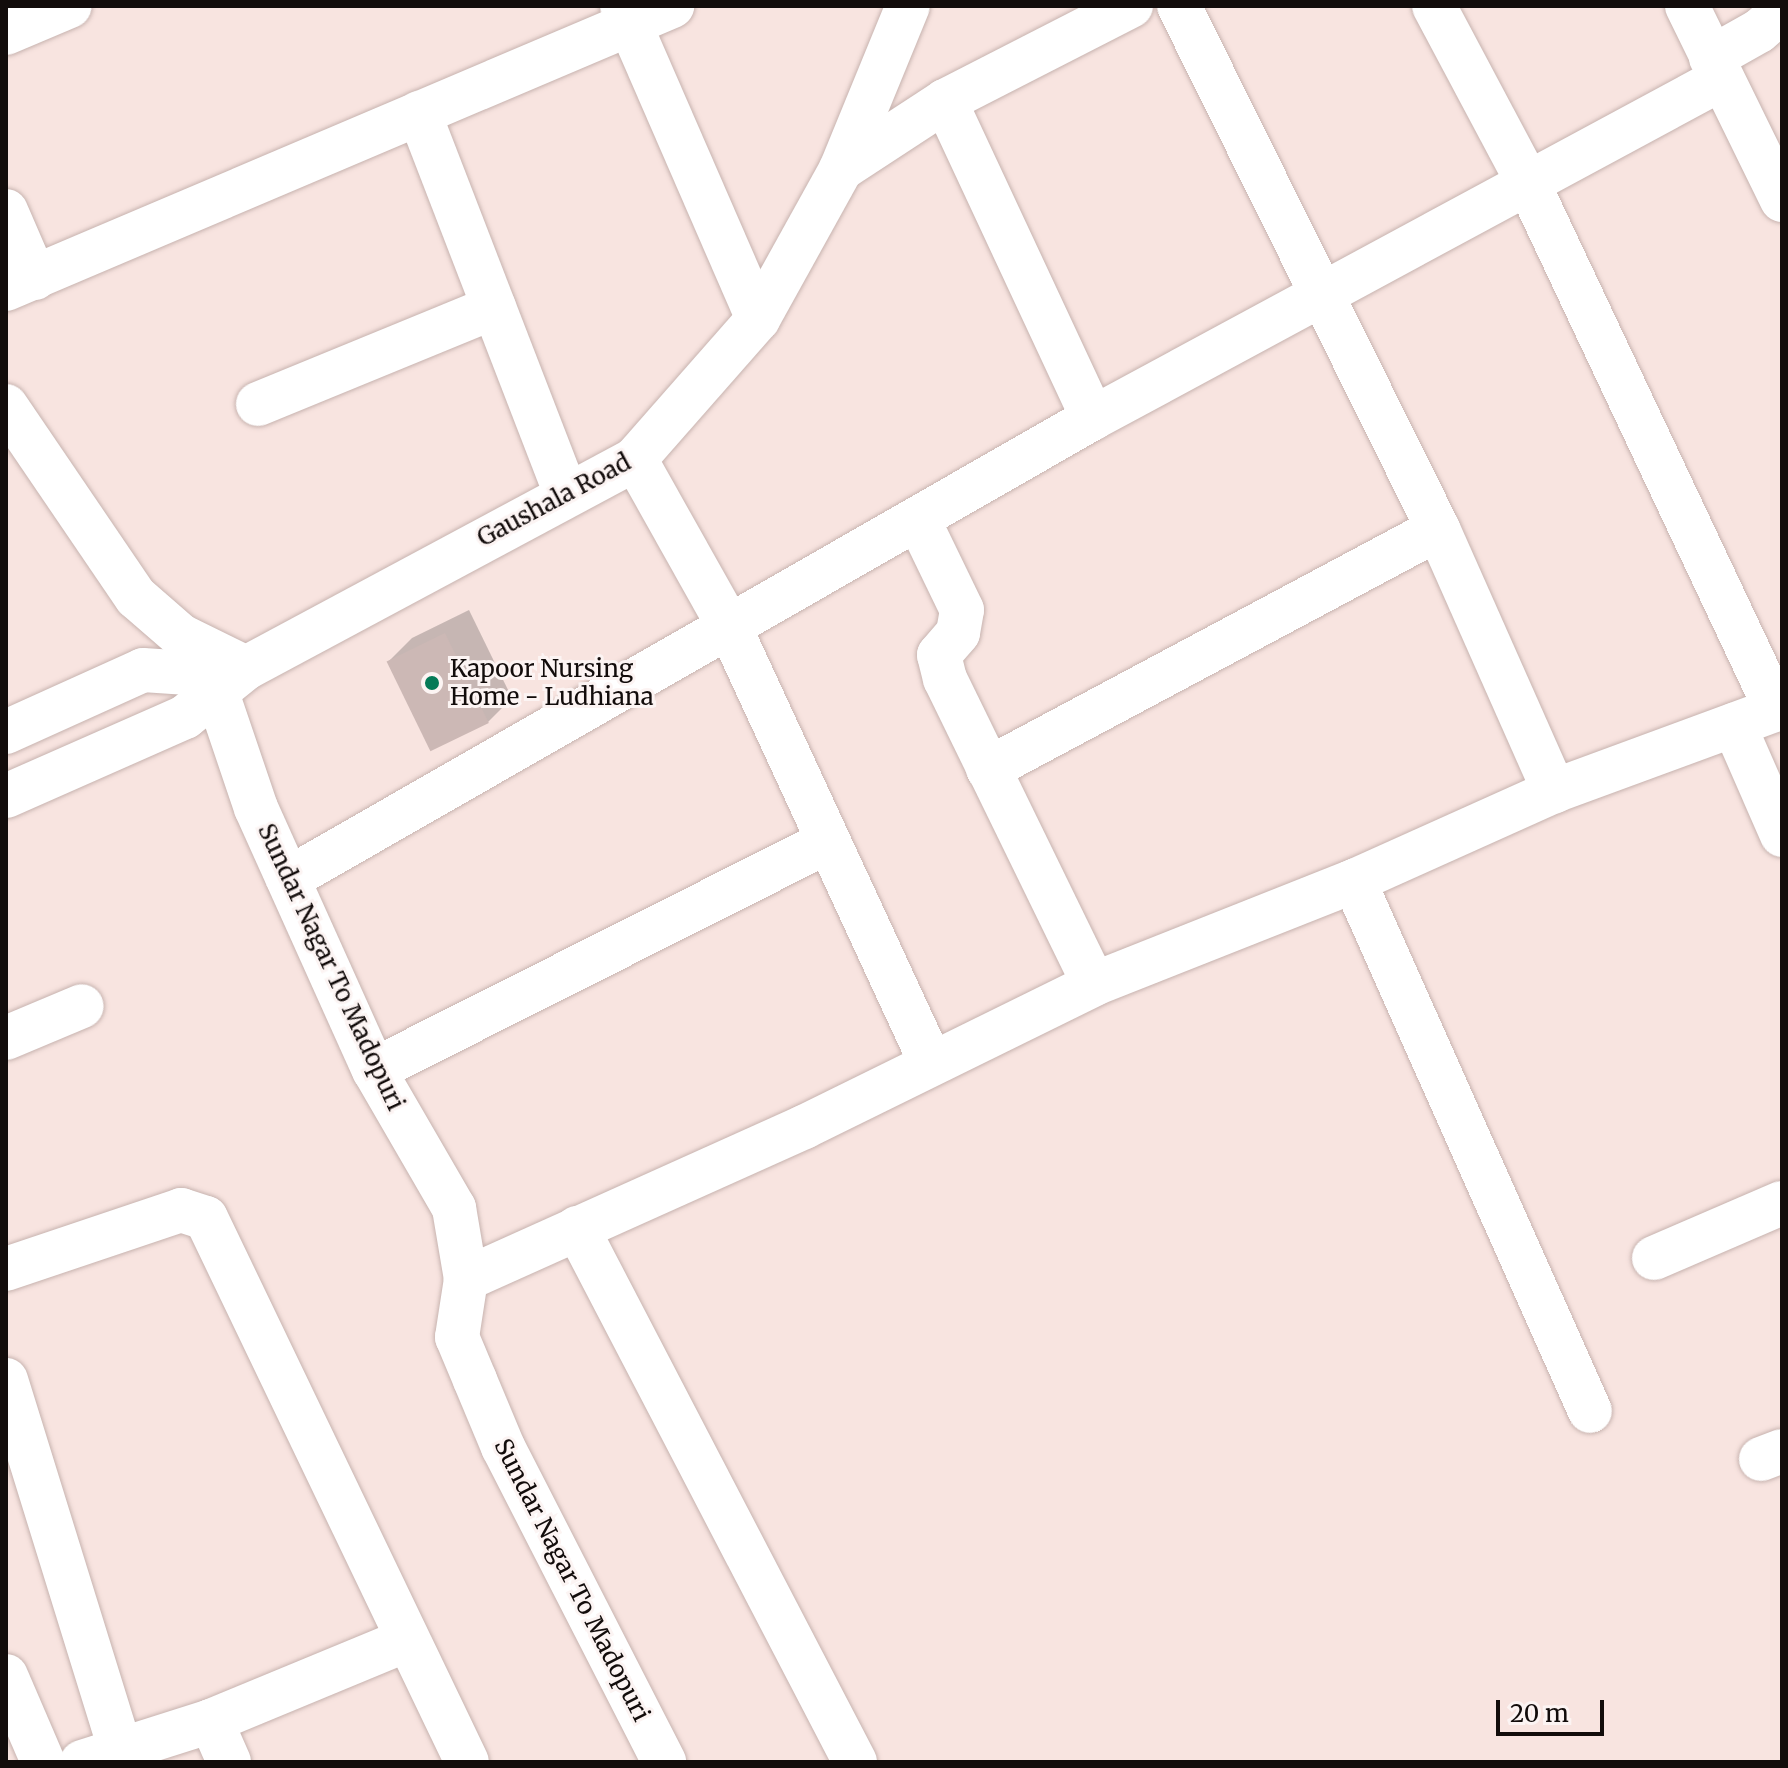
<!DOCTYPE html>
<style>
body{margin:0}
#map{position:relative;width:1788px;height:1768px;overflow:hidden;background:#f8e4e0;font-family:Merriweather,serif}
div>[style]{position:absolute}
.shadow>*{inset:0;background:#0003}
.building>*{inset:0;background:#ccb8b5;transform-origin:0 0}
.roads{filter:drop-shadow(0 0 2px #c7b3af) drop-shadow(0 0 2px #c7b3af)}
.street>*{height:44px;margin:-22px;padding:0 22px;transform-origin:22px;border-radius:22px;background:#fff}
.secondary>*{height:44px;margin:-22px;padding:0 22px;transform-origin:22px;border-radius:22px;background:#fff}
.dots>*{width:22px;height:22px;translate:-50% -50%;box-sizing:border-box;border:4px solid #fcf4f3;border-radius:50%}
span{translate:-50% -50%;white-space:nowrap;text-align:center;line-height:1.15;-webkit-text-stroke:6px #fcf4f3;paint-order:stroke}
.street-label{font-size:24px;color:#120c0b}
.poi-label{font-size:24px;color:#120c0b}
.left{translate:0 -50%;text-align:left}
.frame{position:absolute;inset:0;border:8px solid #120c0b;pointer-events:none}
.scale{position:absolute;left:1496px;top:1700px;width:108px;height:36px;box-sizing:border-box;border:4px solid #120c0b;border-top:0;padding-left:10px;font-size:24px;line-height:28px;white-space:nowrap;color:#120c0b;-webkit-text-stroke:6px #fcf4f3;paint-order:stroke}
</style>
<div id="map">
<div class="shadow">
<i style="clip-path:polygon(469px 610px,512px 698px,488px 722px,388px 662px,412px 638px)"></i>
</div>
<div class="building">
<i style="left:445px;top:633px;width:100px;height:65px;rotate:64deg"></i>
</div>
<div class="roads">
<div class="street">
<i style="left:622px;top:6px;width:341px;rotate:66.5deg"></i>
<i style="left:1179px;top:6px;width:584px;rotate:63.65deg"></i>
<i style="left:1438px;top:529px;width:287px;rotate:66.1deg"></i>
<i style="left:1434px;top:6px;width:200px;rotate:62deg"></i>
<i style="left:1528px;top:183px;width:582px;rotate:64.76deg"></i>
<i style="left:1687px;top:6px;width:216px;rotate:63.9deg"></i>
<i style="left:6px;top:33px;width:69px;rotate:-22.9deg"></i>
<i style="left:1711px;top:58px;width:55px;rotate:-29.4deg"></i>
<i style="left:1759px;top:31px;width:30px;rotate:-41deg"></i>
<i style="left:945px;top:101px;width:350px;rotate:65deg"></i>
<i style="left:1093px;top:418px;width:714px;rotate:-28.36deg"></i>
<i style="left:419px;top:113px;width:407px;rotate:68.9deg"></i>
<i style="left:841px;top:169px;width:124px;rotate:-33.2deg"></i>
<i style="left:945px;top:101px;width:209px;rotate:-27.1deg"></i>
<i style="left:6px;top:211px;width:73px;rotate:66.6deg"></i>
<i style="left:6px;top:289px;width:724px;rotate:-23.02deg"></i>
<i style="left:258px;top:404px;width:255px;rotate:-22.3deg"></i>
<i style="left:6px;top:406px;width:231px;rotate:55.8deg"></i>
<i style="left:136px;top:597px;width:60px;rotate:40.9deg"></i>
<i style="left:181px;top:636px;width:72px;rotate:26.2deg"></i>
<i style="left:635px;top:459px;width:194px;rotate:60.7deg"></i>
<i style="left:730px;top:628px;width:479px;rotate:65.2deg"></i>
<i style="left:918px;top:519px;width:101px;rotate:64.2deg"></i>
<i style="left:962px;top:610px;width:23px;rotate:100deg"></i>
<i style="left:958px;top:633px;width:29px;rotate:131deg"></i>
<i style="left:939px;top:655px;width:25px;rotate:76deg"></i>
<i style="left:945px;top:679px;width:339px;rotate:64deg"></i>
<i style="left:216px;top:690px;width:125px;rotate:71.3deg"></i>
<i style="left:256px;top:808px;width:287px;rotate:65.8deg"></i>
<i style="left:374px;top:1070px;width:160px;rotate:59.9deg"></i>
<i style="left:454px;top:1208px;width:72px;rotate:80.4deg"></i>
<i style="left:466px;top:1279px;width:59px;rotate:98.8deg"></i>
<i style="left:457px;top:1337px;width:47px;rotate:67.3deg"></i>
<i style="left:475px;top:1380px;width:73px;rotate:67.3deg"></i>
<i style="left:503px;top:1447px;width:354px;rotate:62.9deg"></i>
<i style="left:1734px;top:725px;width:120px;rotate:66.4deg"></i>
<i style="left:988px;top:769px;width:510px;rotate:-28.07deg"></i>
<i style="left:288px;top:879px;width:928px;rotate:-29.8deg"></i>
<i style="left:1354px;top:881px;width:580px;rotate:66deg"></i>
<i style="left:6px;top:1038px;width:82px;rotate:-22.8deg"></i>
<i style="left:374px;top:1070px;width:507px;rotate:-26.72deg"></i>
<i style="left:577px;top:1228px;width:602px;rotate:62.5deg"></i>
<i style="left:1654px;top:1258px;width:139px;rotate:-23.3deg"></i>
<i style="left:6px;top:1269px;width:185px;rotate:-18.6deg"></i>
<i style="left:181px;top:1210px;width:26px;rotate:18deg"></i>
<i style="left:206px;top:1218px;width:603px;rotate:64.37deg"></i>
<i style="left:466px;top:1279px;width:371px;rotate:-24.2deg"></i>
<i style="left:804px;top:1127px;width:323px;rotate:-26.2deg"></i>
<i style="left:1094px;top:984px;width:280px;rotate:-21.6deg"></i>
<i style="left:1354px;top:881px;width:219px;rotate:-24.2deg"></i>
<i style="left:1554px;top:791px;width:243px;rotate:-20.2deg"></i>
<i style="left:6px;top:1380px;width:385px;rotate:72.8deg"></i>
<i style="left:1761px;top:1459px;width:22px;rotate:-21deg"></i>
<i style="left:6px;top:1676px;width:94px;rotate:66.7deg"></i>
<i style="left:211px;top:1721px;width:45px;rotate:66.3deg"></i>
<i style="left:82px;top:1762px;width:135px;rotate:-17.6deg"></i>
<i style="left:211px;top:1721px;width:212px;rotate:-22.5deg"></i>
</div>
<div class="secondary">
<i style="left:6px;top:732px;width:150px;rotate:-24.3deg"></i>
<i style="left:143px;top:670px;width:90px;rotate:3.8deg"></i>
<i style="left:6px;top:796px;width:196px;rotate:-23.8deg"></i>
<i style="left:185px;top:717px;width:78px;rotate:-38.8deg"></i>
<i style="left:246px;top:668px;width:442px;rotate:-28.2deg"></i>
<i style="left:635px;top:459px;width:186px;rotate:-48.7deg"></i>
<i style="left:758px;top:319px;width:171px;rotate:-61deg"></i>
<i style="left:841px;top:169px;width:176px;rotate:-67.7deg"></i>
</div>
</div>
<div class="dots">
<i style="left:432px;top:683px;background:#057a57"></i>
</div>
<div class="street-label">
<span style="left:554px;top:500px;rotate:-28deg">Gaushala Road</span>
<span style="left:331px;top:967px;rotate:65deg">Sundar Nagar To Madopuri</span>
<span style="left:572px;top:1580px;rotate:63deg">Sundar Nagar To Madopuri</span>
</div>
<div class="poi-label">
<span class="left" style="left:450px;top:683px">Kapoor Nursing<br>Home - Ludhiana</span>
</div>
<div class="frame"></div>
<div class="scale">20 m</div>
</div>
